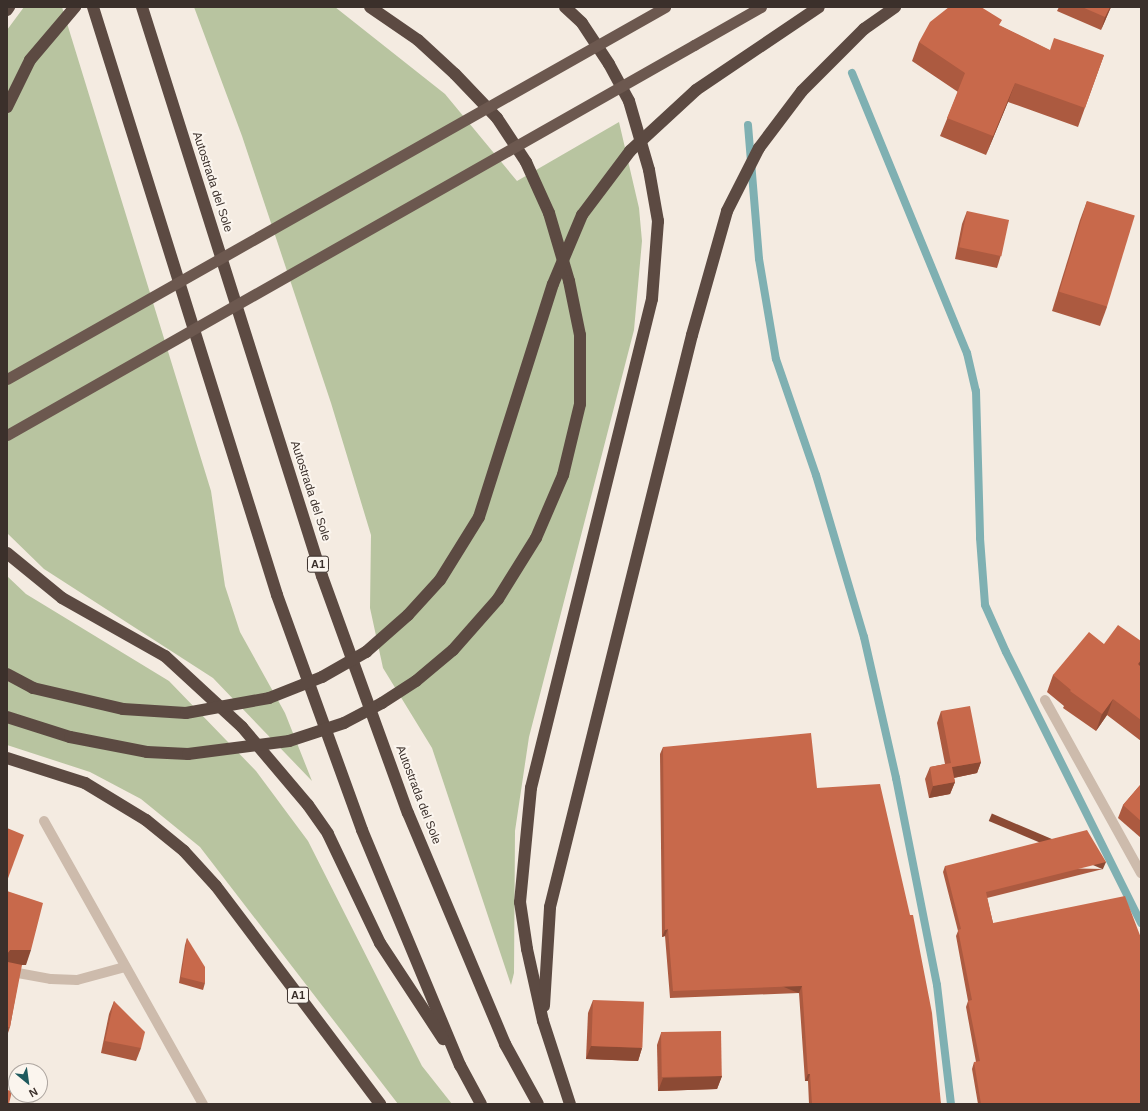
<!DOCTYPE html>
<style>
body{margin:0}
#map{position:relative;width:1148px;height:1111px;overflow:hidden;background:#f4ebe1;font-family:Helvetica,sans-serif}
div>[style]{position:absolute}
.green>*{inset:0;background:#b8c4a0}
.stream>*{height:8px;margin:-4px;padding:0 4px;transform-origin:4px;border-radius:4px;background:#7fb0b2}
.service>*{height:10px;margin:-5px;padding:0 5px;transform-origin:5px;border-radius:5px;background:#cdbbac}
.minor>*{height:10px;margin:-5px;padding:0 5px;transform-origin:5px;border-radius:5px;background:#cdbbac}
.trunk>*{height:11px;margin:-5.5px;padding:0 5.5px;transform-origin:5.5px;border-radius:5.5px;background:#6c584f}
.motorway>*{height:12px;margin:-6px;padding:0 6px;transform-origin:6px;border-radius:6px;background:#5c4a42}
.trunk-bridge>*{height:11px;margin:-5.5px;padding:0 5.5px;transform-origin:5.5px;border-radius:5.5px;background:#6c584f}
.motorway-bridge>*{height:12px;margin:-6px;padding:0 6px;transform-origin:6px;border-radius:6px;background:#5c4a42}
.wall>*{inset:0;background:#ac5a40}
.shaded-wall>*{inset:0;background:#8c4a34;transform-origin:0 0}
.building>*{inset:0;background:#c8694b;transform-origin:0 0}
span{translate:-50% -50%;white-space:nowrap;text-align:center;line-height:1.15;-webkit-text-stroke:4px #fbf5ee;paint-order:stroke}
.shield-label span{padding:1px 3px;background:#fbf5ee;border:1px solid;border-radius:3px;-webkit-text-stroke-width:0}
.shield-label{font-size:11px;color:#3b302b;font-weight:700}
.street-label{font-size:12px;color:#3b302b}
.frame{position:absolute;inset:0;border:8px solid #3b302b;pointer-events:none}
.north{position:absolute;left:8px;top:1063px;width:40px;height:40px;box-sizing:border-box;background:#fbf5ee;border:1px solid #aea6a0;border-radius:50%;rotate:151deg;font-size:11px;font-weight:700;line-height:16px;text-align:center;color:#3b302b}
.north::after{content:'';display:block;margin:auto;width:14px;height:18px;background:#1f5a5e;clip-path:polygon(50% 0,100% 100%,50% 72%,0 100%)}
</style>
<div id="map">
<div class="green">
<i style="clip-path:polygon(24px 7px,62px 7px,211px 491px,225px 586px,240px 632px,285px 713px,312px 781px,213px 678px,44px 569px,7px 533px,7px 30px)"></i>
<i style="clip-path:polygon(194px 7px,335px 7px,445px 94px,517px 181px,619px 122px,639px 208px,642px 241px,634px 330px,529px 737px,515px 831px,514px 973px,511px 985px,432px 748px,383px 668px,370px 608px,371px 535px,331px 403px,242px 136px)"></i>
<i style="clip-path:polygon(7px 576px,26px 594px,169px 681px,256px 771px,308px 841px,422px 1066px,452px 1104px,398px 1104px,200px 847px,141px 799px,90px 772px,7px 745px)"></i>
</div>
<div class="stream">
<i style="left:852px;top:73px;width:303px;rotate:67.7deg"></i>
<i style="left:967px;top:353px;width:39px;rotate:77deg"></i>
<i style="left:976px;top:391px;width:147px;rotate:88.4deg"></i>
<i style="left:980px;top:538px;width:67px;rotate:85.7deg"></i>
<i style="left:985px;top:605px;width:51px;rotate:65.9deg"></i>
<i style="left:1006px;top:652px;width:303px;rotate:63.5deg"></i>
<i style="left:748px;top:125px;width:134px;rotate:85.3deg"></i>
<i style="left:759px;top:259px;width:101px;rotate:80.4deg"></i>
<i style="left:776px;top:359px;width:123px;rotate:71deg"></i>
<i style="left:816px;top:475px;width:169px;rotate:73.5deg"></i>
<i style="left:864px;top:637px;width:145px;rotate:77.2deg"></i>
<i style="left:896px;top:778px;width:211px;rotate:78.8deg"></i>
<i style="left:937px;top:985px;width:120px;rotate:83.3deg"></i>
</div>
<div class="service">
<i style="left:7px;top:971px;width:45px;rotate:10.3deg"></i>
<i style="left:51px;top:979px;width:26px;rotate:2deg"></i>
<i style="left:77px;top:980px;width:50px;rotate:-15.2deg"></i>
</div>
<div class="minor">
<i style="left:1045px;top:700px;width:198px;rotate:61deg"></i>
<i style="left:44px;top:821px;width:325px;rotate:60.7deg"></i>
</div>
<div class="trunk">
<i style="left:694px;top:45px;width:77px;rotate:-29.6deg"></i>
</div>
<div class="motorway">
<i style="left:93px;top:7px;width:616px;rotate:72.62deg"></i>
<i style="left:277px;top:595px;width:250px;rotate:70.1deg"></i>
<i style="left:362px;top:830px;width:255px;rotate:67.4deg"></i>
<i style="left:460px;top:1065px;width:44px;rotate:61.7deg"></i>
<i style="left:142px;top:7px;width:597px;rotate:72.45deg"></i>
<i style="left:322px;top:576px;width:252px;rotate:70.1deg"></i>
<i style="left:408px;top:813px;width:251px;rotate:67.2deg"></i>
<i style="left:505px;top:1044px;width:68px;rotate:61.2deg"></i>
<i style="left:370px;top:7px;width:58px;rotate:34.5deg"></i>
<i style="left:418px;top:40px;width:50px;rotate:42.6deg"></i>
<i style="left:455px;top:74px;width:61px;rotate:46.3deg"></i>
<i style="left:497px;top:118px;width:53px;rotate:56.6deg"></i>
<i style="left:526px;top:162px;width:56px;rotate:65.7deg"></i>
<i style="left:549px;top:213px;width:71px;rotate:73.6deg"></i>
<i style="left:569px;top:281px;width:55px;rotate:78.5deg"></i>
<i style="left:565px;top:7px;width:23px;rotate:43deg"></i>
<i style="left:582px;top:23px;width:49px;rotate:56.6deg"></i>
<i style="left:609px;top:64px;width:42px;rotate:61.6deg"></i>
<i style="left:629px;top:101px;width:72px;rotate:73.8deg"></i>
<i style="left:649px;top:170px;width:52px;rotate:80deg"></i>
<i style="left:658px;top:221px;width:78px;rotate:94.4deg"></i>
<i style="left:652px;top:299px;width:504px;rotate:103.9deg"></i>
<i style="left:531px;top:788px;width:115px;rotate:95.5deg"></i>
<i style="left:520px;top:902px;width:48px;rotate:81.5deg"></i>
<i style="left:527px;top:949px;width:74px;rotate:77.5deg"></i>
<i style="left:543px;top:1021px;width:87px;rotate:72deg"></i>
<i style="left:7px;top:10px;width:4px;rotate:-56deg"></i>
<i style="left:696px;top:90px;width:148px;rotate:-34deg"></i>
<i style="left:7px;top:107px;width:52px;rotate:-63.9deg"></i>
<i style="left:30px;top:60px;width:70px;rotate:-49.7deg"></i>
<i style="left:7px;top:553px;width:71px;rotate:39.3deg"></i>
<i style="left:62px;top:598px;width:118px;rotate:29.4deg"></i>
<i style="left:165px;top:656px;width:105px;rotate:42.7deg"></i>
<i style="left:242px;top:727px;width:102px;rotate:49.8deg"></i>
<i style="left:308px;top:805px;width:35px;rotate:55deg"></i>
<i style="left:328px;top:834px;width:121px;rotate:64.5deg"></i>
<i style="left:380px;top:943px;width:115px;rotate:56.7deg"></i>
<i style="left:7px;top:674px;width:30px;rotate:28deg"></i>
<i style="left:33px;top:688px;width:92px;rotate:13.1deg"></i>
<i style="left:7px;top:758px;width:82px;rotate:17.8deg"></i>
<i style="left:85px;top:783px;width:71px;rotate:31.2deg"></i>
<i style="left:146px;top:820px;width:49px;rotate:39.2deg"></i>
<i style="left:184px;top:851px;width:47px;rotate:47.6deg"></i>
<i style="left:216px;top:886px;width:273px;rotate:53deg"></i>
<i style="left:544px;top:1006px;width:99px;rotate:-86.5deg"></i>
<i style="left:550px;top:907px;width:589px;rotate:-76.06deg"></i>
<i style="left:692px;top:335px;width:129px;rotate:-74.2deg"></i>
<i style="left:727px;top:211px;width:71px;rotate:-63.1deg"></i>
<i style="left:759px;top:148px;width:71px;rotate:-53deg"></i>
<i style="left:802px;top:91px;width:88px;rotate:-45deg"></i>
<i style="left:864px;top:29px;width:38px;rotate:-35deg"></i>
</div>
<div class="trunk-bridge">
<i style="left:7px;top:379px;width:756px;rotate:-29.48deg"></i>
<i style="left:7px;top:435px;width:790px;rotate:-29.58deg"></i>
</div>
<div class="motorway-bridge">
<i style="left:123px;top:709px;width:63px;rotate:3.6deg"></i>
<i style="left:186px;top:713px;width:84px;rotate:-10.2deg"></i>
<i style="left:269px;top:698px;width:57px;rotate:-21.6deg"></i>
<i style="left:322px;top:677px;width:51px;rotate:-29.6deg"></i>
<i style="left:366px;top:652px;width:56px;rotate:-41.4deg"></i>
<i style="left:408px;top:615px;width:47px;rotate:-47.6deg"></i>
<i style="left:440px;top:580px;width:74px;rotate:-58.2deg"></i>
<i style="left:479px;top:517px;width:244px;rotate:-72.4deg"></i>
<i style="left:553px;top:284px;width:75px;rotate:-67.2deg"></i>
<i style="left:582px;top:215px;width:80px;rotate:-53.1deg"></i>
<i style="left:630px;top:151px;width:90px;rotate:-42.7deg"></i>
<i style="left:7px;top:717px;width:66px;rotate:17.6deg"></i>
<i style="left:70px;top:737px;width:78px;rotate:11deg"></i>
<i style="left:147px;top:752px;width:41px;rotate:2.8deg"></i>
<i style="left:188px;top:754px;width:102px;rotate:-7.3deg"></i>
<i style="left:289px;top:741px;width:58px;rotate:-18.1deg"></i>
<i style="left:344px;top:723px;width:43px;rotate:-27.8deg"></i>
<i style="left:382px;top:703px;width:40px;rotate:-32.9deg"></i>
<i style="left:416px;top:681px;width:48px;rotate:-40deg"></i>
<i style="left:453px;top:650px;width:68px;rotate:-48.6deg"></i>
<i style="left:498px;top:599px;width:72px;rotate:-58.1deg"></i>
<i style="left:536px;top:538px;width:69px;rotate:-66.8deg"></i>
<i style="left:563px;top:475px;width:73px;rotate:-76.5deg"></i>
<i style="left:580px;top:404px;width:69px;rotate:-90deg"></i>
</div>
<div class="wall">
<i style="clip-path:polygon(1059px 7px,1111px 7px,1101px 30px,1057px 11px)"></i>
<i style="clip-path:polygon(1000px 26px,1049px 50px,1104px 55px,1078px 127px,1008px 102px,986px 155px,940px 136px,958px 92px,912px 61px,919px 42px)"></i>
<i style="clip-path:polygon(1087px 201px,1107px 307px,1100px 326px,1052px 311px,1080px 220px)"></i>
<i style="clip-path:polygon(967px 211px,1001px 255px,997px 268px,955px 259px,962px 224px)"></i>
<i style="clip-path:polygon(1141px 641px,1141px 741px,1107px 715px,1096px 731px,1063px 708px,1064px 706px,1047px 692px,1053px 675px,1104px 644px)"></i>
<i style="clip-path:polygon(941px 711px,981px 762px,977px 773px,954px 778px,955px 782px,950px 794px,929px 798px,925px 779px,930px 767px,945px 764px,937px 723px)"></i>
<i style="clip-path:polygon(663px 747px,817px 788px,941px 1104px,809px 1104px,808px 1081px,805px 1081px,799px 993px,670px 998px,665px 936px,662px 937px,660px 754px)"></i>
<i style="clip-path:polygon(1141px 784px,1141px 838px,1118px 818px,1123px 805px)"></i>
<i style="clip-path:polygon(945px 866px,1103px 869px,987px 898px,993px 923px,1141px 1104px,978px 1104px,972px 1069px,974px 1062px,976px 1062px,966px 1007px,968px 1001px,956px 936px,958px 931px,943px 872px)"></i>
<i style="clip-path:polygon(7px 891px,26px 965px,21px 965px,10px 1027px,7px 1036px)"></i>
<i style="clip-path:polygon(187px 938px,205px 983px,203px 990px,179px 983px,185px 945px)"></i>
<i style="clip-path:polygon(593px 1000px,642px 1048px,638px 1061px,586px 1059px,588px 1013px)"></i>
<i style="clip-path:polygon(114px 1001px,141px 1048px,136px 1061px,101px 1053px,109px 1014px)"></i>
<i style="clip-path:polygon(661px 1033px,722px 1076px,717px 1089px,658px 1091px,657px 1045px)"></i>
</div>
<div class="shaded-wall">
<i style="clip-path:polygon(1110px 7px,1111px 7px,1101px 30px,1105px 17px)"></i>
<i style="clip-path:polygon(1015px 83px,1008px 102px,986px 155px,993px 136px)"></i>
<i style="clip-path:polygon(1141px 660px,1141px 669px,1138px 664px)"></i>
<i style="clip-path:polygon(1113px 699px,1107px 715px,1096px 731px,1102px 714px)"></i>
<i style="clip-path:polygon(981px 762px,977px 773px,948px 779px,952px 767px)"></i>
<i style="clip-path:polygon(955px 782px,950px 794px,929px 798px,933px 786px)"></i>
<i style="left:1106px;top:862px;width:8px;height:124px;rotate:113deg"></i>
<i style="clip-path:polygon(668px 929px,665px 936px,662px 937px,665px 930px)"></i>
<i style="clip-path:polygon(10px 950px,31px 950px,26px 965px,7px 965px,7px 954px)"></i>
<i style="left:802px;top:986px;width:8px;height:129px;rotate:113deg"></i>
<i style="clip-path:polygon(591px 1046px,642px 1048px,638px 1061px,586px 1059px)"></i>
<i style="clip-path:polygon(808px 1074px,810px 1074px,808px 1081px,805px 1081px)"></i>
<i style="clip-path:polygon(722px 1076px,717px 1089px,658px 1091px,663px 1078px)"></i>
</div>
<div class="building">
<i style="clip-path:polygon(949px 7px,981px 7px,1002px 20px,999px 25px,1050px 50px,1054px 38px,1104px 55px,1085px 108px,1015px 83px,993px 136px,947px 118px,965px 73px,919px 42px,930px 22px)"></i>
<i style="clip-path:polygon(1082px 7px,1110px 7px,1105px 17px)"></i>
<i style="left:1087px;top:201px;width:50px;height:95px;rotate:17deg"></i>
<i style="left:967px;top:211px;width:43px;height:37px;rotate:12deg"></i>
<i style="clip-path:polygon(1118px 625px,1141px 641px,1141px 660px,1138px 664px,1141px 667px,1141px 720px,1113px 699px,1102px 714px,1070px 691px,1071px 690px,1053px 675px,1089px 632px,1104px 644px)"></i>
<i style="clip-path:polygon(970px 706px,981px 762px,952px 767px,955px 782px,933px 786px,930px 767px,951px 763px,941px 711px)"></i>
<i style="clip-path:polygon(811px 733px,817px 788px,880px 784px,910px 915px,913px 915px,932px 1013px,941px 1104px,812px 1104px,810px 1074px,808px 1074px,802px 986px,673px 991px,668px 929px,665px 930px,663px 747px)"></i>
<i style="clip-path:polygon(1141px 784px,1141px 821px,1123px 805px)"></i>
<i style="clip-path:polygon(7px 828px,24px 835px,7px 881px)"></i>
<i style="clip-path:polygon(1087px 830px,1106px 862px,986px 892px,993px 923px,1125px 896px,1141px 938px,1141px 1104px,981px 1104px,974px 1062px,980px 1061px,968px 1001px,972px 1000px,958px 930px,961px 929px,945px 866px)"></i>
<i style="clip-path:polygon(7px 891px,43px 903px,31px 950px,10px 950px,7px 954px)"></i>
<i style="clip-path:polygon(187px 938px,205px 967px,205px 983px,181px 977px)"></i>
<i style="clip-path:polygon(7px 958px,8px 962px,22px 965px,10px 1027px,7px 1027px)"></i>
<i style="left:593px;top:1000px;width:51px;height:46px;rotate:2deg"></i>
<i style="clip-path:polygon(114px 1001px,145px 1032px,141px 1048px,105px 1041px)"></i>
<i style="left:721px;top:1031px;width:45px;height:60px;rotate:89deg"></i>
<i style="clip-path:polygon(7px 1090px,12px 1091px,9px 1104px,7px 1104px)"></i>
</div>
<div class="shield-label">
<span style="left:318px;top:564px">A1</span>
<span style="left:298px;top:995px">A1</span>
</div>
<div class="street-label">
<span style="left:212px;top:182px;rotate:72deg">Autostrada del Sole</span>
<span style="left:310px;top:491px;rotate:72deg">Autostrada del Sole</span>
<span style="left:418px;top:795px;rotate:69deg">Autostrada del Sole</span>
</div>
<div class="frame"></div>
<div class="north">N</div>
</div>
